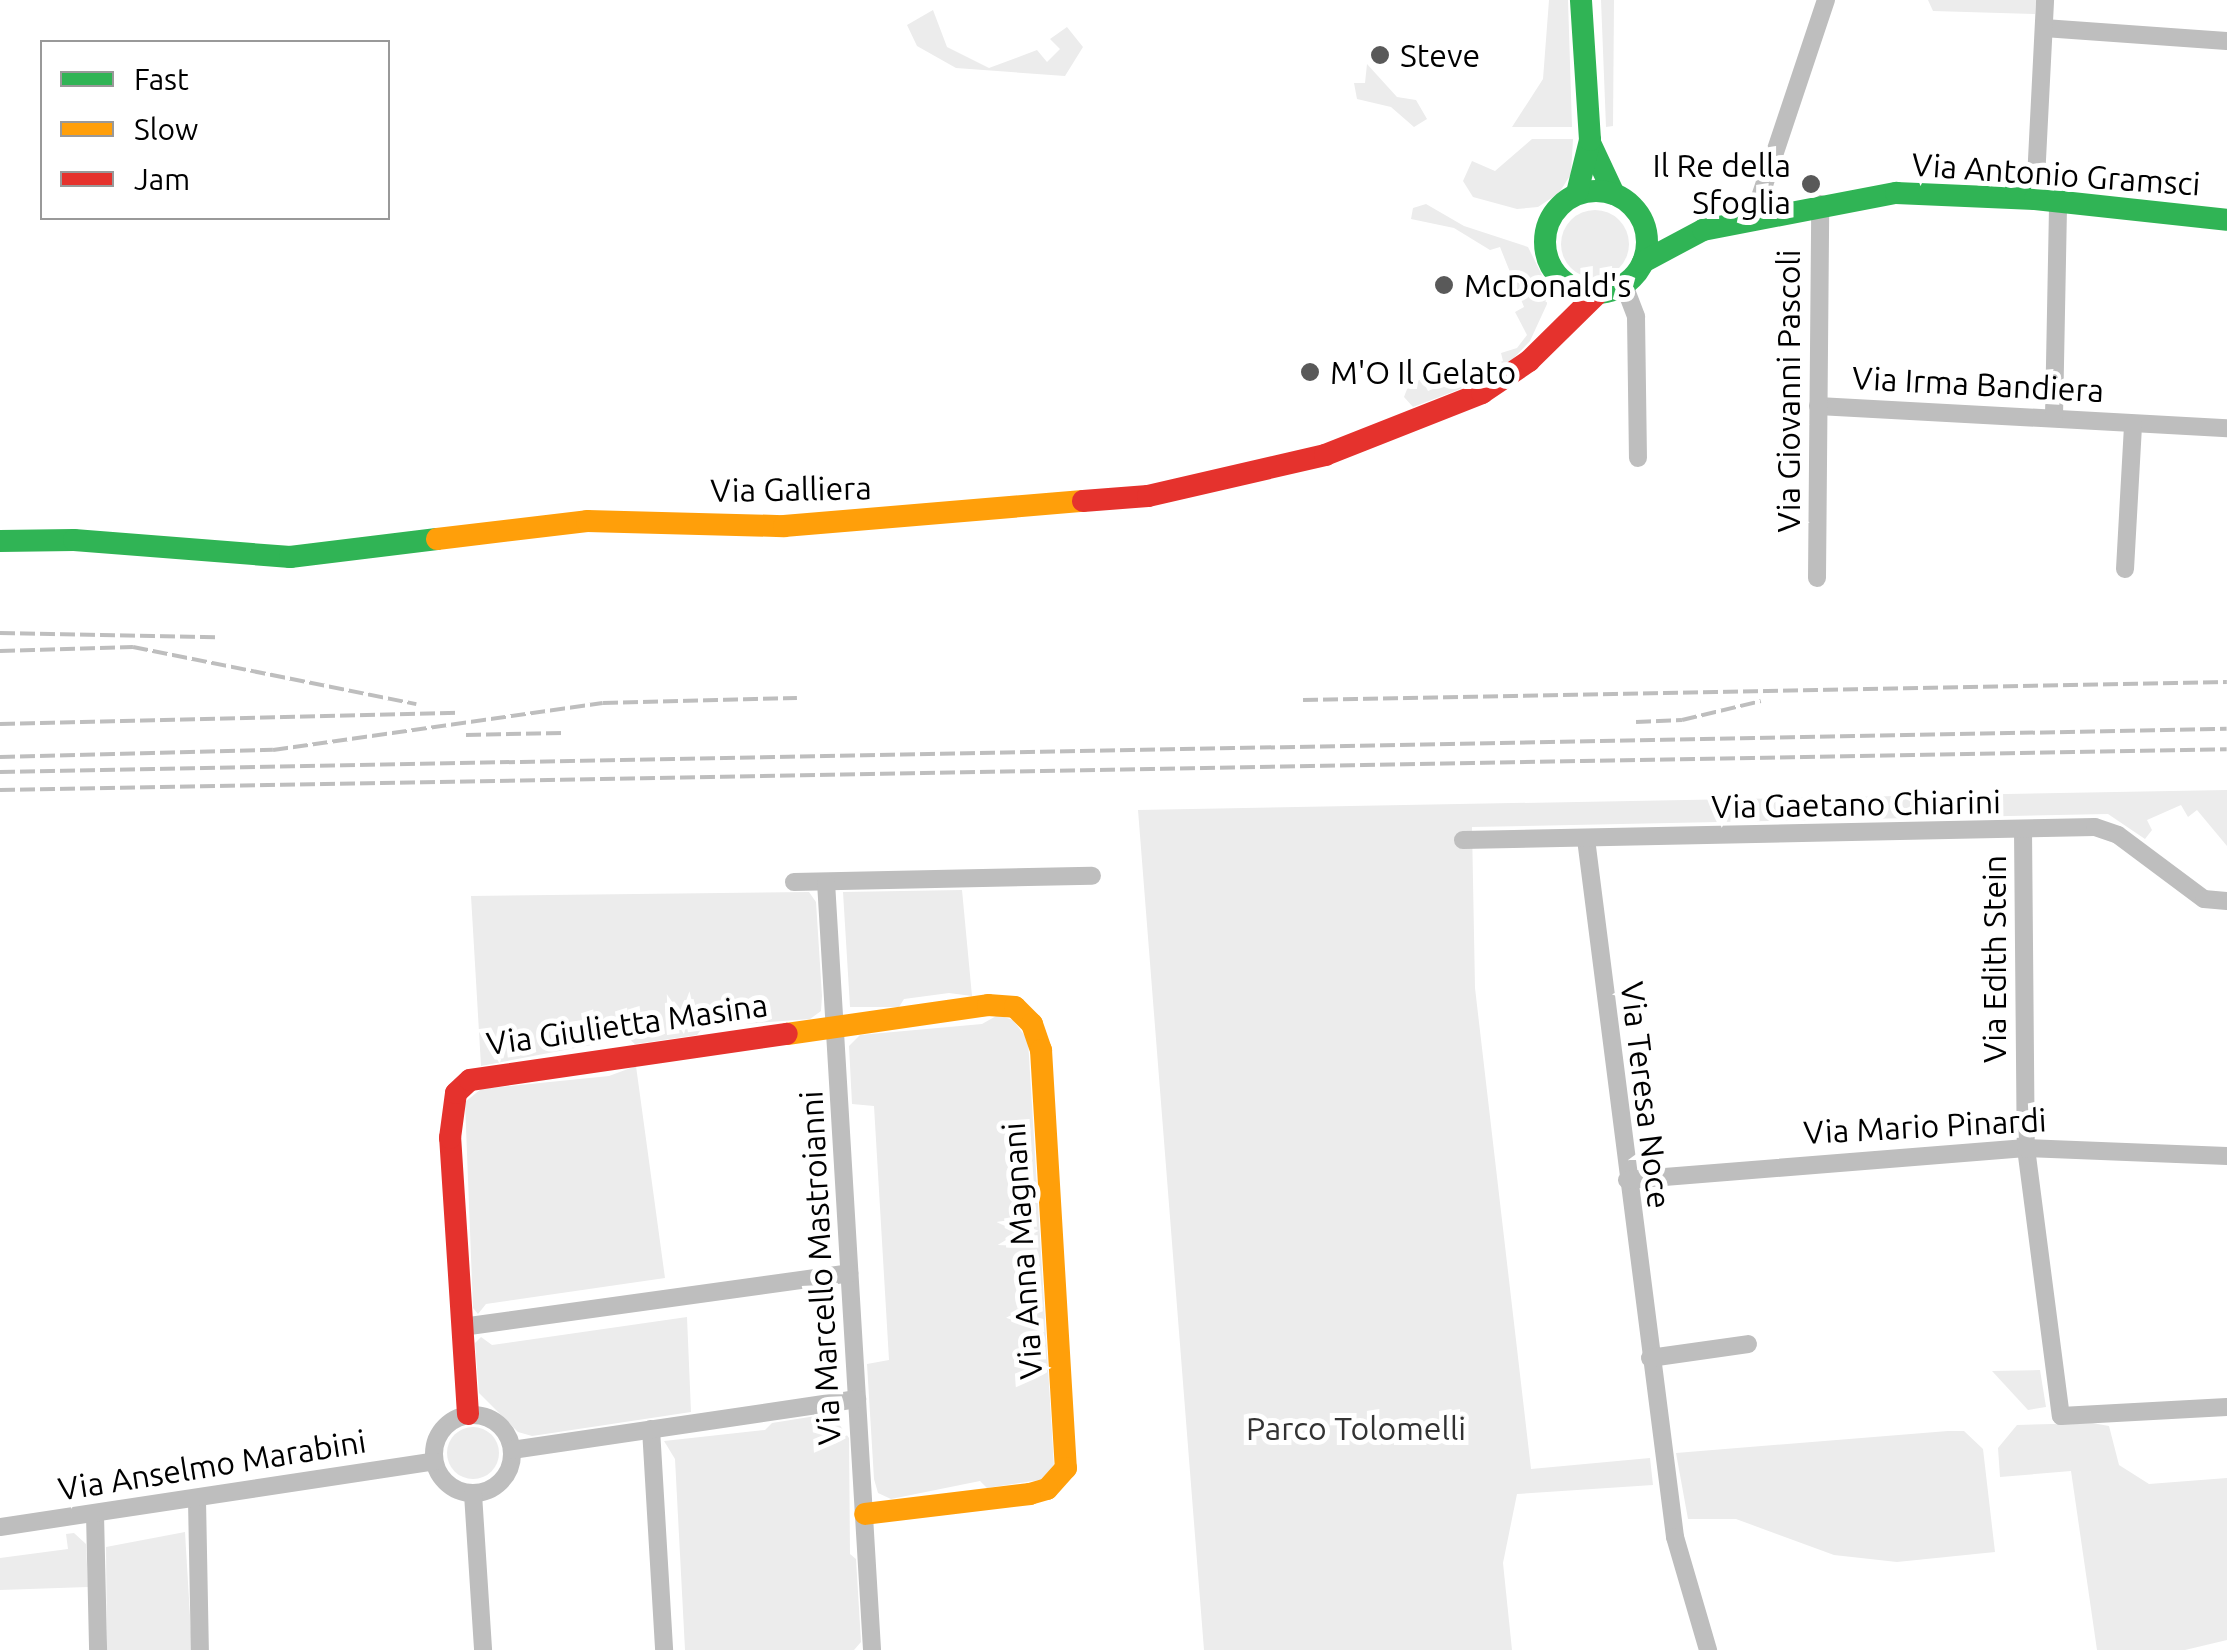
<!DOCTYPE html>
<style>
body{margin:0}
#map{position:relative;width:2227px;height:1650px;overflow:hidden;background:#fff;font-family:Ubuntu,sans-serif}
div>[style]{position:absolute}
.green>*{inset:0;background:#ececec}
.round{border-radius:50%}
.street>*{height:18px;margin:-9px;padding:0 9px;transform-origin:9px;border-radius:9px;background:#bebebe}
.street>.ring{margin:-9px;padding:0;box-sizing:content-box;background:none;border:18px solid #bebebe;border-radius:50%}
.fast>*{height:22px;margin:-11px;padding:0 11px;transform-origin:11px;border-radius:11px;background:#30b455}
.fast>.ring{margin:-11px;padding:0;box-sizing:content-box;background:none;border:22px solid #30b455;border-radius:50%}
.slow>*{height:22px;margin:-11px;padding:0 11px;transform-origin:11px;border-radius:11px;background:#ff9f0a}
.jam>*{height:22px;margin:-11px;padding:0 11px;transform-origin:11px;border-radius:11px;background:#e5322d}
.rail>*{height:4px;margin-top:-2px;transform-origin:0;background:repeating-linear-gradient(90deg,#bebebe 0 15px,transparent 0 20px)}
.dots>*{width:28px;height:28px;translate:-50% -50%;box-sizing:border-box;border:5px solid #fff;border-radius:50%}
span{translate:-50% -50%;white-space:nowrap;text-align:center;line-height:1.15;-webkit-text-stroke:10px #fff;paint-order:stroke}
.poi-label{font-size:32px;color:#000}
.left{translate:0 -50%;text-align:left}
.right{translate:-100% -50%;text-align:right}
.street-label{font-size:32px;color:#000}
.park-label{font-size:32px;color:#333}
.legend{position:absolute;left:40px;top:40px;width:350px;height:180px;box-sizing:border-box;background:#fff;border:2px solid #999;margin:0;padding:12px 18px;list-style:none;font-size:30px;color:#000}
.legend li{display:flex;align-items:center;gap:20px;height:50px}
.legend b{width:50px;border:2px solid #999}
</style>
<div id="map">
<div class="green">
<i style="clip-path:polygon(1549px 0,1568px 0,1572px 127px,1512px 127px,1543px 79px)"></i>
<i style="clip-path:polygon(1601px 0,1614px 0,1613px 126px,1606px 127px)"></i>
<i style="clip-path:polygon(1928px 0,2036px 0,2035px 14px,1933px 11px)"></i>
<i style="clip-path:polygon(933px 10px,947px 47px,989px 68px,1037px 50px,1047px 62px,1060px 49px,1050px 39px,1067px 27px,1083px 47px,1065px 76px,956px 68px,917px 46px,907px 25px)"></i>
<i style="clip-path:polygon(1367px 64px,1397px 97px,1416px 100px,1427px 119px,1414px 127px,1391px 107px,1357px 99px,1354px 83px,1365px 83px)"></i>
<i style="clip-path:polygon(1532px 139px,1573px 139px,1571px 174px,1559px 193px,1538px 207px,1517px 209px,1473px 197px,1463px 181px,1472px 161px,1495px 171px)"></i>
<i style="clip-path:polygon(1426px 204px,1464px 226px,1528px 247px,1545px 281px,1547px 304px,1530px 341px,1511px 361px,1489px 378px,1413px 407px,1404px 397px,1409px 384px,1422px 379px,1428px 391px,1503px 361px,1501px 353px,1517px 348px,1527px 335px,1515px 312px,1524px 307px,1500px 247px,1490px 250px,1454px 228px,1411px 219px,1413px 208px)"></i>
<i class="round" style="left:1561px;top:210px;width:68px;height:68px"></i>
<i style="clip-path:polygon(2227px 790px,2227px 846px,2197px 810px,2188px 817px,2181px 805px,2147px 820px,2152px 830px,2145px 839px,2108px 814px,1472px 827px,1475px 988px,1531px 1469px,1650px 1458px,1653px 1485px,1517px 1494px,1503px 1563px,1512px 1650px,1204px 1650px,1138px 810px)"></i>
<i style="clip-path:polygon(962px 890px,972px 996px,949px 993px,904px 999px,899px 1007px,850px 1007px,843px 892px)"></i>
<i style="clip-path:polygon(809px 892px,816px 902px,822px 996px,821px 1011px,810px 1019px,703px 1027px,697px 1035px,635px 1044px,628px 1038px,481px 1066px,471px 896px)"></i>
<i style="clip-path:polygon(998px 1015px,1013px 1020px,1028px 1040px,1054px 1466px,1040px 1480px,987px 1488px,980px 1481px,891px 1499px,878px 1493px,874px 1479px,867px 1364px,889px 1360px,874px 1106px,852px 1104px,849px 1046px,860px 1035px,982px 1024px)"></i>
<i style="clip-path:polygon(636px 1066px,665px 1278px,486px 1304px,478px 1314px,473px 1308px,465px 1102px,481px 1089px,609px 1076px)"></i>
<i style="clip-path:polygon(687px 1317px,691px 1412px,532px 1436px,518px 1432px,479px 1393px,475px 1343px,481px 1337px,492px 1345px)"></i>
<i style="clip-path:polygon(2040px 1370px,2046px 1407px,2028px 1410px,1992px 1371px)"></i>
<i style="clip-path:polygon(822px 1415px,836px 1420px,849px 1438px,850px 1554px,856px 1559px,861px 1642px,854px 1650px,685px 1650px,675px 1459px,664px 1441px,765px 1430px,772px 1423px)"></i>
<i style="clip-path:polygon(2092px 1423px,2109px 1426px,2119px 1465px,2149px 1484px,2227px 1478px,2227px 1640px,2185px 1650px,2097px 1650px,2071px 1471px,2000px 1477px,1998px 1448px,2017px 1425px)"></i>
<i class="round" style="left:447px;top:1427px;width:52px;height:52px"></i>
<i style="clip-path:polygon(1948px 1431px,1964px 1431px,1983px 1449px,1995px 1552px,1897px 1562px,1834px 1555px,1736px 1519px,1688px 1519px,1676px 1453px)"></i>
<i style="clip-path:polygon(185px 1532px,192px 1650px,107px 1650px,106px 1547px)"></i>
<i style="clip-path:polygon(74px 1533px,86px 1544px,88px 1587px,0 1590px,0 1558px,68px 1549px,66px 1534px)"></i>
</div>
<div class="street">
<i style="left:2044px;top:28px;width:183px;rotate:4.1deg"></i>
<i style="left:2035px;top:199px;width:199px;rotate:-87.1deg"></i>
<i style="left:1753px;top:218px;width:230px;rotate:-71.5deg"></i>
<i style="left:1624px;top:285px;width:34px;rotate:69deg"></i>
<i style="left:1636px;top:317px;width:141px;rotate:89.2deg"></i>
<i style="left:1818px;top:406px;width:410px;rotate:3.1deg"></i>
<i style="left:2054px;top:416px;width:215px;rotate:-88.9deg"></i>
<i style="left:2125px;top:569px;width:145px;rotate:-86.8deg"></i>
<i style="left:1817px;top:578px;width:374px;rotate:-89.5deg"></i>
<i style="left:2023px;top:830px;width:318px;rotate:89.5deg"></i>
<i style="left:2026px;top:1148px;width:270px;rotate:82.6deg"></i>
<i style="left:2061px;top:1416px;width:166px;rotate:-3.1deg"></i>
<i style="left:1586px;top:839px;width:704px;rotate:82.73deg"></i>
<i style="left:1675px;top:1537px;width:118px;rotate:73.7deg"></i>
<i style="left:1463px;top:840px;width:632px;rotate:-1.18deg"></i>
<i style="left:2095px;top:827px;width:24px;rotate:19deg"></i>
<i style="left:2118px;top:835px;width:107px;rotate:36.7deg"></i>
<i style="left:2204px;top:899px;width:23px;rotate:5deg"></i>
<i style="left:794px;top:882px;width:298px;rotate:-1.2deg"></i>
<i style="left:826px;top:882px;width:769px;rotate:86.57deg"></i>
<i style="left:1627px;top:1180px;width:400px;rotate:-4.6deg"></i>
<i style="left:2026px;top:1148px;width:201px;rotate:2.3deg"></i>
<i style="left:462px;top:1327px;width:391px;rotate:-7.9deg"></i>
<i style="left:1650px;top:1358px;width:99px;rotate:-8.1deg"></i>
<i class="ring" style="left:434px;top:1415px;width:60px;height:60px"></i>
<i style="left:651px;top:1429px;width:221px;rotate:86.6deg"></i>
<i style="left:512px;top:1450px;width:349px;rotate:-8.4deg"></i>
<i style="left:473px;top:1494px;width:156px;rotate:86.3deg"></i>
<i style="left:197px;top:1500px;width:150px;rotate:88.9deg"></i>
<i style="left:95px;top:1514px;width:136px;rotate:88.7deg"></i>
<i style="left:0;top:1527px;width:439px;rotate:-8.6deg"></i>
</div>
<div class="fast">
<i style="left:1591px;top:145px;width:54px;rotate:64.9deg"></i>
<i class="ring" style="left:1545px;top:191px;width:80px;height:80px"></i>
<i style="left:1577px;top:193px;width:55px;rotate:-76.2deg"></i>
<i style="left:1590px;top:140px;width:140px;rotate:-93.7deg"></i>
<i style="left:1643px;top:262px;width:68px;rotate:-28.1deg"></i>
<i style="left:1703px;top:230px;width:197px;rotate:-10.9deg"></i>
<i style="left:1896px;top:193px;width:139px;rotate:2.5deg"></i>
<i style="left:2035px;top:199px;width:193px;rotate:6.2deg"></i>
<i style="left:0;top:541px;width:74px;rotate:-0.8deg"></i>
<i style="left:74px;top:540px;width:217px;rotate:4.5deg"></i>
<i style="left:290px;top:557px;width:148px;rotate:-7deg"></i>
</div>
<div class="slow">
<i style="left:437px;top:539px;width:151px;rotate:-6.8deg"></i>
<i style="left:587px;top:521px;width:197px;rotate:1.5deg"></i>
<i style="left:784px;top:526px;width:300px;rotate:-4.8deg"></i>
<i style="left:787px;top:1034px;width:203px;rotate:-8.2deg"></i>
<i style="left:988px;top:1005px;width:27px;rotate:4deg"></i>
<i style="left:1015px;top:1007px;width:24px;rotate:45deg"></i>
<i style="left:1032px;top:1024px;width:28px;rotate:71deg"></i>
<i style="left:1041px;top:1050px;width:419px;rotate:86.6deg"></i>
<i style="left:1066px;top:1468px;width:28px;rotate:132deg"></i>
<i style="left:1047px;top:1489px;width:18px;rotate:164deg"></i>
<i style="left:1030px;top:1494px;width:166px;rotate:173.1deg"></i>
</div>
<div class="jam">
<i style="left:1083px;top:501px;width:65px;rotate:-4.4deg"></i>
<i style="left:1148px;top:496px;width:182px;rotate:-13deg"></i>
<i style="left:1325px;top:455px;width:169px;rotate:-21.5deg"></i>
<i style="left:1482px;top:393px;width:57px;rotate:-34.2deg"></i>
<i style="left:1529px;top:361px;width:95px;rotate:-44.6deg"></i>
<i style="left:468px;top:1414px;width:277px;rotate:-93.7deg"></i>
<i style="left:450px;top:1138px;width:45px;rotate:-82.4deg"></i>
<i style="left:456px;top:1093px;width:19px;rotate:-43deg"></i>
<i style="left:470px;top:1080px;width:320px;rotate:-8.3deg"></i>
</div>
<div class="rail">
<i style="left:0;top:633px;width:216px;rotate:1.1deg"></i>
<i style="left:0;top:651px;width:133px;rotate:-1.7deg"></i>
<i style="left:133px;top:647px;width:289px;rotate:11.4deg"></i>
<i style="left:1303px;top:700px;width:924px;rotate:-1.12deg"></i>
<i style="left:1636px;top:722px;width:46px;rotate:-2.5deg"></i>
<i style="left:1682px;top:720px;width:81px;rotate:-13.5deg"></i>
<i style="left:0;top:724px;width:459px;rotate:-1.4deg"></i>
<i style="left:466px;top:735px;width:97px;rotate:-1.2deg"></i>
<i style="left:0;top:757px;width:273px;rotate:-1.5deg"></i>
<i style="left:273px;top:750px;width:333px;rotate:-8.1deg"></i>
<i style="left:603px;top:703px;width:194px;rotate:-1.5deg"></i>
<i style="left:0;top:772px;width:2227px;rotate:-1.11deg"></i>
<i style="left:0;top:790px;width:2227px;rotate:-1.05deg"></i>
</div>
<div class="dots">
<i style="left:1380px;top:55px;background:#595959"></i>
<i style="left:1811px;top:184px;background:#595959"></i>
<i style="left:1444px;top:285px;background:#595959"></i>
<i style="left:1310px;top:372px;background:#595959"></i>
</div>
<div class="poi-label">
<span class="left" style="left:1400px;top:55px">Steve</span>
<span class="right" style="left:1791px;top:184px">Il Re della<br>Sfoglia</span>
<span class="left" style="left:1464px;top:285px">McDonald's</span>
<span class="left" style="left:1330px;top:372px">M'O Il Gelato</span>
</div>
<div class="street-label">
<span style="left:2056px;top:174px;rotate:4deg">Via Antonio Gramsci</span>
<span style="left:1978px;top:384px;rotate:3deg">Via Irma Bandiera</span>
<span style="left:1788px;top:391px;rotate:-90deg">Via Giovanni Pascoli</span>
<span style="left:791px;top:489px;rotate:-1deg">Via Galliera</span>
<span style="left:1856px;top:804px;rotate:-1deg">Via Gaetano Chiarini</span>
<span style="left:1994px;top:959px;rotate:-90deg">Via Edith Stein</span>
<span style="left:627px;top:1024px;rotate:-8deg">Via Giulietta Masina</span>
<span style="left:1646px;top:1095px;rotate:83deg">Via Teresa Noce</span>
<span style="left:1925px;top:1126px;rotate:-3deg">Via Mario Pinardi</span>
<span style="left:1022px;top:1251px;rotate:-94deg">Via Anna Magnani</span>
<span style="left:820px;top:1268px;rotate:-93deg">Via Marcello Mastroianni</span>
<span style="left:212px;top:1465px;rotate:-9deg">Via Anselmo Marabini</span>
</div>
<div class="park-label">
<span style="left:1356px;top:1428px">Parco Tolomelli</span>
</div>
<ul class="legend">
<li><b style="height:12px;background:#30b455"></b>Fast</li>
<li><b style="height:12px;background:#ff9f0a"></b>Slow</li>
<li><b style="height:12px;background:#e5322d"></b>Jam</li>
</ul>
</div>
